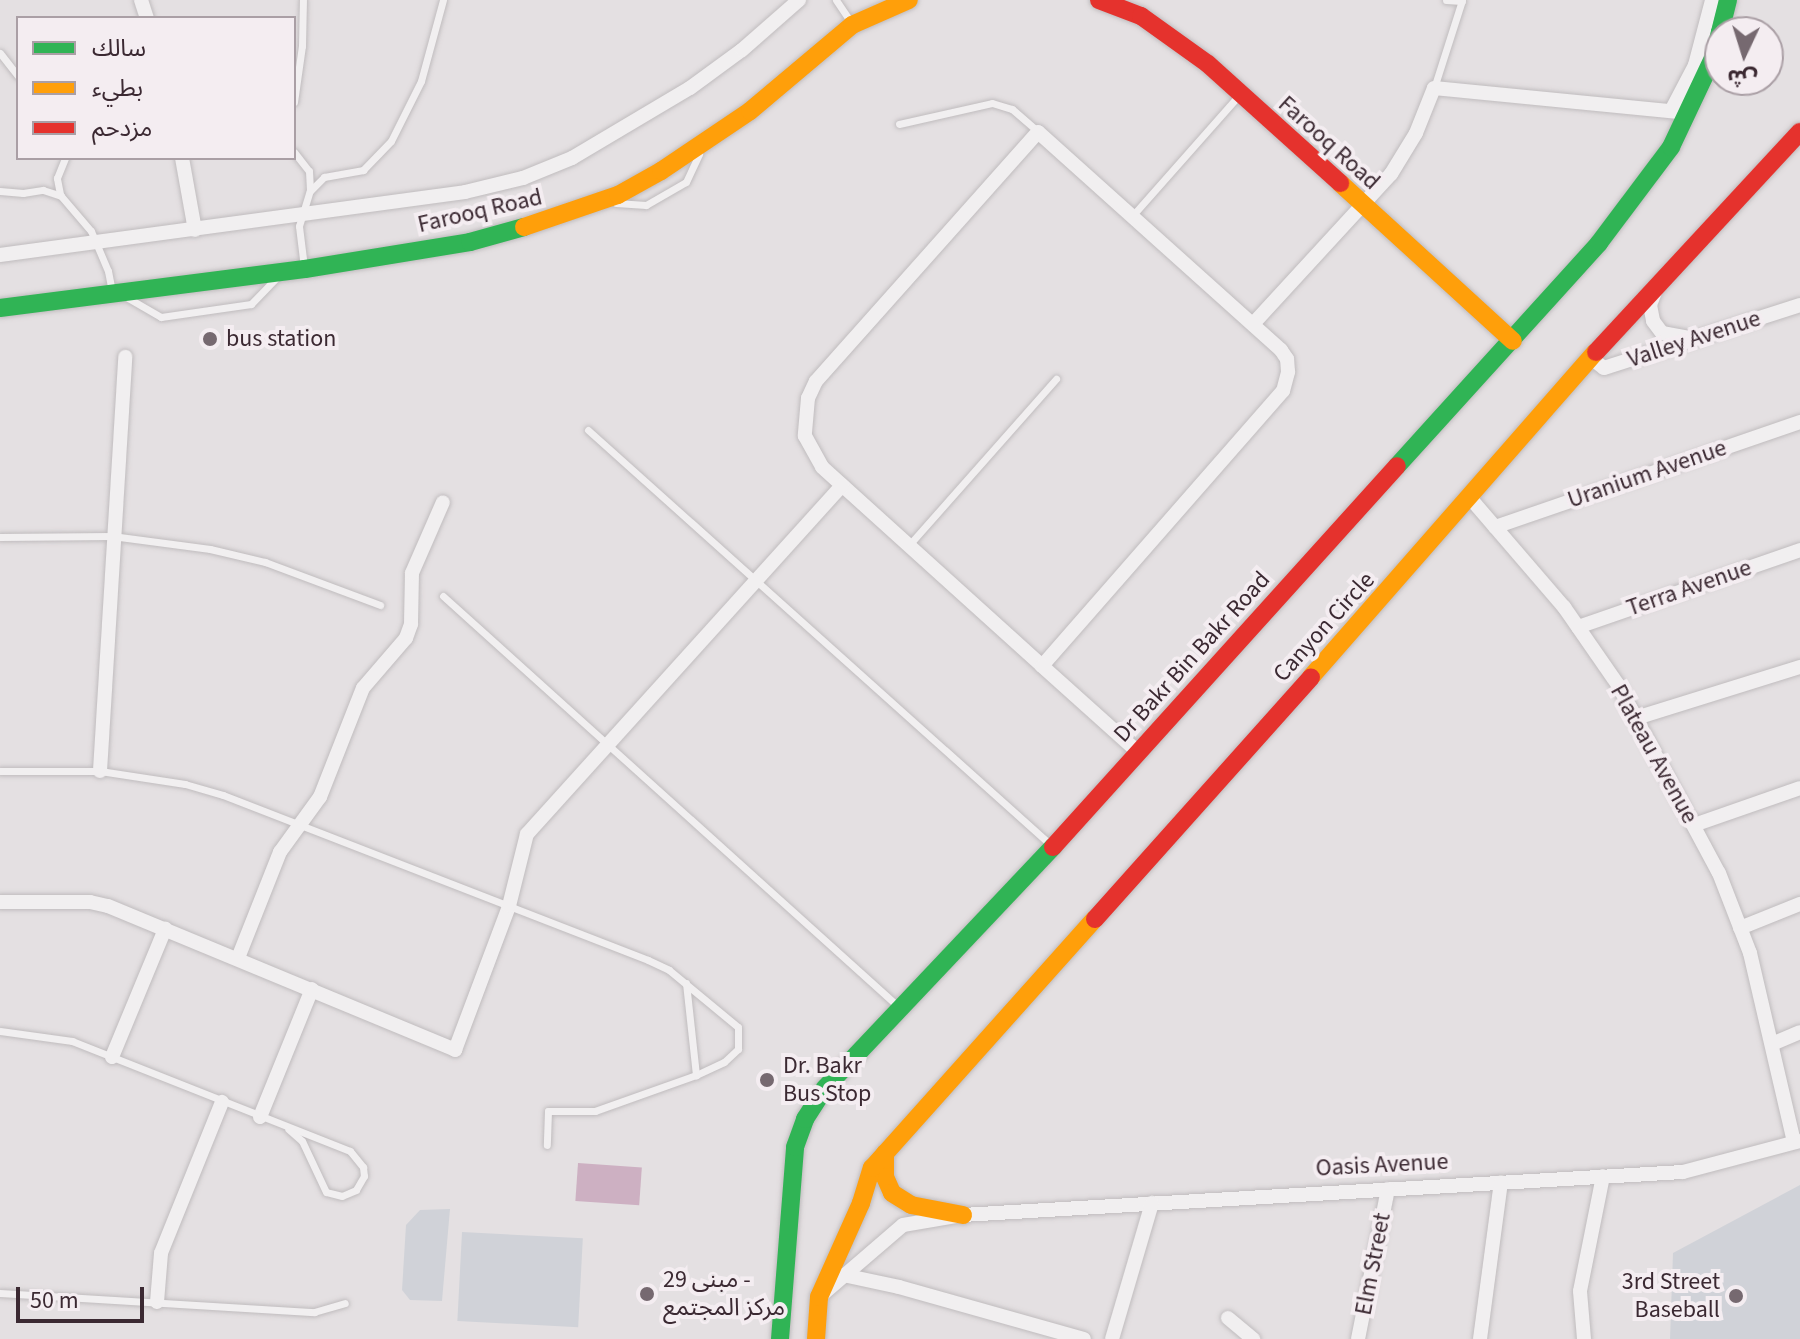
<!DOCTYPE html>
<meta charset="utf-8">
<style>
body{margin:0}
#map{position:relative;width:1800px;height:1339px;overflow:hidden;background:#e4e0e2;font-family:"Source Sans 3","Noto Sans Arabic",sans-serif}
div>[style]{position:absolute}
.green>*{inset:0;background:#d0d2d8;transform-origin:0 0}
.water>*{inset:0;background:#cdb0c2;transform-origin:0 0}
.roads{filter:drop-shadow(0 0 2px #c0bcbe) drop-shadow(0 0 2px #c0bcbe)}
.lane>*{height:7px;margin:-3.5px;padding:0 3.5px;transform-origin:3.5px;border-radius:3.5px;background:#f1eff0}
.street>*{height:14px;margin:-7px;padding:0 7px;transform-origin:7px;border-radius:7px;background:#f1eff0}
.fast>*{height:18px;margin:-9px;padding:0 9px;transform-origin:9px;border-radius:9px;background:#30b455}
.slow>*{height:18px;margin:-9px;padding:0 9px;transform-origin:9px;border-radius:9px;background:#ff9f0a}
.jam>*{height:18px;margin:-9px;padding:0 9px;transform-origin:9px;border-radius:9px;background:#e5322d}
.dots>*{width:22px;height:22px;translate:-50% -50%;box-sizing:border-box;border:4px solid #f4edf1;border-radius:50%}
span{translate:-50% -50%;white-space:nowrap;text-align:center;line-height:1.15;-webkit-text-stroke:8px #f4edf1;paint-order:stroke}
.street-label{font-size:24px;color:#3b2932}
.poi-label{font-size:24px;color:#3b2932}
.left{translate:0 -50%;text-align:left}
.right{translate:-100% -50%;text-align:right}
.legend{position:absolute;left:16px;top:16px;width:280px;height:144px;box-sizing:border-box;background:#f4edf1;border:2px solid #aa9fa5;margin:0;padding:10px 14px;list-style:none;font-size:24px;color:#3b2932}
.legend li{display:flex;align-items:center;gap:16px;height:40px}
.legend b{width:40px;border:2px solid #aa9fa5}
.north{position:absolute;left:1704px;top:16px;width:80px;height:80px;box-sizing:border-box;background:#f4edf1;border:2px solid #aa9fa5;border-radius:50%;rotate:184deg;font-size:22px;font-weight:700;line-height:32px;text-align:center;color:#3b2932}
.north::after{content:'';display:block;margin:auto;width:28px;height:36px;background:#766970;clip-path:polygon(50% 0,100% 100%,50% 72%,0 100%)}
.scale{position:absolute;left:16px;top:1287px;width:128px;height:36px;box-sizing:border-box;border:4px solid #3b2932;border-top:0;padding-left:10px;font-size:24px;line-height:28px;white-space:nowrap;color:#3b2932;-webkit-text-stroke:6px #f4edf1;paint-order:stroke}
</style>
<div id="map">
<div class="green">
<i style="clip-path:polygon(1800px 1185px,1800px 1339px,1670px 1339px,1673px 1253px)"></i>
<i style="clip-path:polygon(450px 1209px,442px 1301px,410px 1300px,402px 1290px,406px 1225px,420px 1210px)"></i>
<i style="left:462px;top:1232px;width:121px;height:89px;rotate:3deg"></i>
</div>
<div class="water">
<i style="left:578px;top:1163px;width:64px;height:38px;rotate:4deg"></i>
</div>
<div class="roads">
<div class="lane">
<i style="left:836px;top:0;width:25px;rotate:56deg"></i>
<i style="left:1446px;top:0;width:16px;rotate:4deg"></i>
<i style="left:0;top:53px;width:29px;rotate:52deg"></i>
<i style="left:1434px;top:88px;width:92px;rotate:-72.3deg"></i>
<i style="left:294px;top:102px;width:57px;rotate:-81.9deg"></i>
<i style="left:302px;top:46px;width:46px;rotate:-88.8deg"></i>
<i style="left:899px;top:124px;width:95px;rotate:-12.7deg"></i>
<i style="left:992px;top:103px;width:21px;rotate:17deg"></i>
<i style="left:1012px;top:109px;width:35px;rotate:41deg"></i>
<i style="left:294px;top:152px;width:24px;rotate:52deg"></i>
<i style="left:309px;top:171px;width:18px;rotate:87deg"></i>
<i style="left:0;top:191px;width:23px;rotate:5deg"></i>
<i style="left:23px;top:193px;width:20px;rotate:-9deg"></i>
<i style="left:43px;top:190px;width:19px;rotate:18deg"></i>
<i style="left:61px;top:196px;width:46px;rotate:49.4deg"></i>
<i style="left:91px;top:231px;width:43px;rotate:67deg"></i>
<i style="left:108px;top:271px;width:20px;rotate:79deg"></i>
<i style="left:60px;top:194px;width:16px;rotate:-101deg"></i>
<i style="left:57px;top:178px;width:22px;rotate:-68deg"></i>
<i style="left:616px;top:203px;width:30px;rotate:4deg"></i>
<i style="left:646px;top:205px;width:46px;rotate:-29.9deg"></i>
<i style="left:686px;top:182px;width:31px;rotate:-65deg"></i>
<i style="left:1133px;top:215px;width:162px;rotate:-48.5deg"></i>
<i style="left:304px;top:267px;width:41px;rotate:-97deg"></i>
<i style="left:299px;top:226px;width:37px;rotate:-73deg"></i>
<i style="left:310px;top:191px;width:20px;rotate:-45deg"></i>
<i style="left:324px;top:177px;width:40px;rotate:-10deg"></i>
<i style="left:363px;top:170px;width:40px;rotate:-46deg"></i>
<i style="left:391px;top:141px;width:67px;rotate:-63.4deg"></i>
<i style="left:421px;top:81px;width:84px;rotate:-74.8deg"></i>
<i style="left:128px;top:298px;width:38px;rotate:30deg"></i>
<i style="left:161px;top:317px;width:91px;rotate:-8.2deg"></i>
<i style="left:251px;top:304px;width:35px;rotate:-46deg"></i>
<i style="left:588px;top:430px;width:623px;rotate:41.88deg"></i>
<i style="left:0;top:537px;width:112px;rotate:-0.5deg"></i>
<i style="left:112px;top:536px;width:99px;rotate:7.6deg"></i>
<i style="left:210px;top:549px;width:57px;rotate:13.3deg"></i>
<i style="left:265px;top:562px;width:123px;rotate:20.5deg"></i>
<i style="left:909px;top:545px;width:222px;rotate:-48.5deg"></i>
<i style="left:443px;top:596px;width:615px;rotate:42.04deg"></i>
<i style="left:0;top:771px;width:100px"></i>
<i style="left:100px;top:771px;width:86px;rotate:8.7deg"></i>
<i style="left:185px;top:784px;width:40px;rotate:16deg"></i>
<i style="left:223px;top:795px;width:456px;rotate:21.2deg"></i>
<i style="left:648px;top:960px;width:23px;rotate:25deg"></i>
<i style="left:669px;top:970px;width:89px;rotate:39.6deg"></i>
<i style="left:738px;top:1027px;width:22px;rotate:90deg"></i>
<i style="left:738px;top:1049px;width:19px;rotate:137deg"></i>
<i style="left:724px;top:1062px;width:31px;rotate:155deg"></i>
<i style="left:696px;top:1075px;width:107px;rotate:160.4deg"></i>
<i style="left:595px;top:1111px;width:47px;rotate:180deg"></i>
<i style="left:548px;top:1111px;width:34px;rotate:92deg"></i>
<i style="left:686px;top:983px;width:93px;rotate:83.8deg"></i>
<i style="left:0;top:1031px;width:73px;rotate:7.9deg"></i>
<i style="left:72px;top:1041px;width:299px;rotate:21.6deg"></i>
<i style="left:350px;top:1151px;width:21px;rotate:51deg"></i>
<i style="left:363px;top:1167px;width:9px;rotate:84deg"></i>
<i style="left:364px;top:1176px;width:16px;rotate:120deg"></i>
<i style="left:356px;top:1190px;width:15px;rotate:157deg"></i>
<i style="left:342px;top:1196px;width:16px;rotate:-166deg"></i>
<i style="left:326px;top:1192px;width:56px;rotate:-115.2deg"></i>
<i style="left:302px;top:1141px;width:18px;rotate:-139deg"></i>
<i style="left:0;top:1293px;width:315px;rotate:3.5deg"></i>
<i style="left:314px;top:1312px;width:32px;rotate:-16deg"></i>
</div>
<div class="street">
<i style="left:141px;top:0;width:19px;rotate:72deg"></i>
<i style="left:1671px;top:111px;width:52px;rotate:-62.4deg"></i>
<i style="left:1695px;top:65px;width:67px;rotate:-75.3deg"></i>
<i style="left:182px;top:158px;width:73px;rotate:79.8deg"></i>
<i style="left:0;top:255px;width:469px;rotate:-7.7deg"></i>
<i style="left:465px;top:192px;width:60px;rotate:-13.6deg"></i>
<i style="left:523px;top:178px;width:53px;rotate:-22.2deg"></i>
<i style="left:572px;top:158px;width:137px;rotate:-30.7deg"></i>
<i style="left:690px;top:88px;width:64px;rotate:-36.2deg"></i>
<i style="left:742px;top:50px;width:76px;rotate:-41.3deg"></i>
<i style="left:1655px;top:292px;width:14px;rotate:111deg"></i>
<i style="left:1650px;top:305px;width:16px;rotate:79deg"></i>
<i style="left:1653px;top:321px;width:15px;rotate:53deg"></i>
<i style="left:1662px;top:333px;width:29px;rotate:10deg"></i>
<i style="left:1253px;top:324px;width:204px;rotate:-47.4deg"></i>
<i style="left:1391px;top:174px;width:48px;rotate:-58.6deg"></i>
<i style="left:1416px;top:133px;width:48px;rotate:-68.2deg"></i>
<i style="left:1434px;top:88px;width:256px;rotate:5.6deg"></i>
<i style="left:1591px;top:358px;width:16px;rotate:38deg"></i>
<i style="left:1604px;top:368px;width:206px;rotate:-17.8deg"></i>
<i style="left:1471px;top:499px;width:143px;rotate:49.3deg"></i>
<i style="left:1564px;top:607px;width:95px;rotate:55.3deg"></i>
<i style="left:1618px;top:685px;width:213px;rotate:61.8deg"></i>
<i style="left:1719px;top:873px;width:86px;rotate:68.8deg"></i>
<i style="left:1750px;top:953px;width:194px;rotate:76.9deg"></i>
<i style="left:1495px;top:527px;width:323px;rotate:-19deg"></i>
<i style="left:1578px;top:627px;width:235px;rotate:-19.1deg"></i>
<i style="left:1042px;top:666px;width:366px;rotate:-48.8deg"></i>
<i style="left:1283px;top:391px;width:20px;rotate:-75deg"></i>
<i style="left:1288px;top:372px;width:13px;rotate:-94deg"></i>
<i style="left:1287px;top:359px;width:11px;rotate:-124deg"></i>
<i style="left:1281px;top:350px;width:326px;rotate:-138.1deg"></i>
<i style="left:1038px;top:132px;width:334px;rotate:131.7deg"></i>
<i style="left:816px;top:381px;width:19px;rotate:115deg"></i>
<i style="left:808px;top:398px;width:38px;rotate:95deg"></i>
<i style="left:805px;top:436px;width:35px;rotate:61deg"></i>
<i style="left:822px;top:467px;width:297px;rotate:42.1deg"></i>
<i style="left:1042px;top:666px;width:129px;rotate:41.9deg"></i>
<i style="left:1636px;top:718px;width:172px;rotate:-17.3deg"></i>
<i style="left:100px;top:771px;width:415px;rotate:-86.5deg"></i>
<i style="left:1694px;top:825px;width:112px;rotate:-19.2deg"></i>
<i style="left:0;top:902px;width:90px"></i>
<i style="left:90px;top:902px;width:18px;rotate:13deg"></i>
<i style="left:108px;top:906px;width:376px;rotate:22.5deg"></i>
<i style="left:455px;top:1050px;width:154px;rotate:-69.4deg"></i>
<i style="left:509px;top:906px;width:74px;rotate:-76deg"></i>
<i style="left:527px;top:834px;width:470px;rotate:-47.9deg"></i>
<i style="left:1740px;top:928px;width:65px;rotate:-21.8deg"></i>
<i style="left:238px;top:958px;width:114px;rotate:-68.4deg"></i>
<i style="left:280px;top:852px;width:68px;rotate:-54deg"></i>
<i style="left:320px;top:797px;width:117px;rotate:-68.5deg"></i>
<i style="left:363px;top:688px;width:66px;rotate:-49.3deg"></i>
<i style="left:406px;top:638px;width:15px;rotate:-70deg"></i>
<i style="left:411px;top:624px;width:51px;rotate:-88.9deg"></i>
<i style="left:412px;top:573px;width:77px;rotate:-66.4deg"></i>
<i style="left:1772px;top:1044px;width:30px;rotate:-23deg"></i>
<i style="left:112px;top:1057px;width:139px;rotate:-67.5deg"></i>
<i style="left:260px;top:1117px;width:138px;rotate:-67.9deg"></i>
<i style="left:843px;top:1275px;width:57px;rotate:12.1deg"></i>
<i style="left:899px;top:1287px;width:192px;rotate:15.7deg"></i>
<i style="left:824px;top:1293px;width:104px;rotate:-40.7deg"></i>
<i style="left:903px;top:1225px;width:61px;rotate:-9.5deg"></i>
<i style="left:963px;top:1215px;width:721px;rotate:-3.42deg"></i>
<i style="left:1683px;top:1172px;width:121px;rotate:-14.8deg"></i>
<i style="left:157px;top:1302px;width:49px;rotate:-85.3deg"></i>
<i style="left:161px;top:1253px;width:163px;rotate:-68deg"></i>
<i style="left:1228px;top:1318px;width:33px;rotate:40deg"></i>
<i style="left:1112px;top:1339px;width:142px;rotate:-73.6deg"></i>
<i style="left:1358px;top:1339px;width:153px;rotate:-78.7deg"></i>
<i style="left:1480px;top:1339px;width:158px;rotate:-82.4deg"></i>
<i style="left:1584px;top:1339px;width:48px;rotate:-94.8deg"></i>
<i style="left:1580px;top:1291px;width:117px;rotate:-78.7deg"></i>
</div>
<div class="fast">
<i style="left:1720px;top:32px;width:33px;rotate:-76deg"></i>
<i style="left:0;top:308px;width:307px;rotate:-7.3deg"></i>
<i style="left:305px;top:269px;width:167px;rotate:-9.3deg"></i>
<i style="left:470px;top:242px;width:56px;rotate:-15.5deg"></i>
<i style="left:1397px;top:466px;width:301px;rotate:-47.8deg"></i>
<i style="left:1599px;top:243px;width:120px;rotate:-53.1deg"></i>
<i style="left:1671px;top:147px;width:101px;rotate:-64.7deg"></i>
<i style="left:1714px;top:56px;width:25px;rotate:-76deg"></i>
<i style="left:780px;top:1339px;width:193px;rotate:-85.5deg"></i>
<i style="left:795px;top:1147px;width:30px;rotate:-70deg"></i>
<i style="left:805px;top:1119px;width:37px;rotate:-57deg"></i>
<i style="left:825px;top:1088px;width:332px;rotate:-46.6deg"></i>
</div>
<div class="slow">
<i style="left:1340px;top:183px;width:234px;rotate:42.4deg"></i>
<i style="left:524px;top:227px;width:99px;rotate:-18.8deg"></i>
<i style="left:618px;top:195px;width:49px;rotate:-29.2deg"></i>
<i style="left:661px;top:171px;width:107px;rotate:-34deg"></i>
<i style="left:750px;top:111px;width:133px;rotate:-40.1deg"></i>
<i style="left:852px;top:25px;width:62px;rotate:-23.7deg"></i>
<i style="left:1311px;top:677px;width:432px;rotate:-48.8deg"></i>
<i style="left:885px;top:1153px;width:24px;rotate:90deg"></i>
<i style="left:885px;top:1177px;width:17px;rotate:66deg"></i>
<i style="left:892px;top:1193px;width:22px;rotate:32deg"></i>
<i style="left:911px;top:1205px;width:53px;rotate:10.9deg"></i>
<i style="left:816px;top:1339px;width:42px;rotate:-85.9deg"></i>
<i style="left:819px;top:1297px;width:103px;rotate:-65.9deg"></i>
<i style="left:861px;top:1203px;width:37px;rotate:-73deg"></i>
<i style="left:872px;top:1168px;width:334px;rotate:-48.2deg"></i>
</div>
<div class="jam">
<i style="left:1099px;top:0;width:45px;rotate:20.9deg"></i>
<i style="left:1141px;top:16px;width:82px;rotate:35.6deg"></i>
<i style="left:1208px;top:64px;width:178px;rotate:42deg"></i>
<i style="left:1596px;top:352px;width:300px;rotate:-47.2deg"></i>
<i style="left:1053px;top:847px;width:513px;rotate:-47.92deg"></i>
<i style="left:1095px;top:919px;width:324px;rotate:-48.2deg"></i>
</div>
</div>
<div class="dots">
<i style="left:210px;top:339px;background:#766970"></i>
<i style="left:767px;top:1080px;background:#766970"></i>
<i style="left:647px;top:1294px;background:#766970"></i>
<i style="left:1736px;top:1296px;background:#766970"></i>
</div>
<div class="street-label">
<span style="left:1329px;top:143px;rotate:42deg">Farooq Road</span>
<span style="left:480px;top:211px;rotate:-13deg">Farooq Road</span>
<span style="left:1694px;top:339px;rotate:-18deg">Valley Avenue</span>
<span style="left:1647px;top:474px;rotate:-19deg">Uranium Avenue</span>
<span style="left:1689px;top:588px;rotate:-19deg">Terra Avenue</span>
<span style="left:1324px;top:627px;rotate:-48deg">Canyon Circle</span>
<span style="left:1192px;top:657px;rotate:-48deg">Dr Bakr Bin Bakr Road</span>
<span style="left:1654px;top:754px;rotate:61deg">Plateau Avenue</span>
<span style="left:1382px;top:1165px;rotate:-3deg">Oasis Avenue</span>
<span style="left:1373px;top:1264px;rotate:-79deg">Elm Street</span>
</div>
<div class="poi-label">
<span class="left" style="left:226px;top:339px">bus station</span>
<span class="left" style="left:783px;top:1080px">Dr. Bakr<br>Bus Stop</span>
<span class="left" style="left:663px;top:1294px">مبنى 29 -<br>مركز المجتمع</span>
<span class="right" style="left:1720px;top:1296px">3rd Street<br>Baseball</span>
</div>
<ul class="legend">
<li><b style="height:10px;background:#30b455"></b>سالك</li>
<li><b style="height:10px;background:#ff9f0a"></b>بطيء</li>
<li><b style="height:10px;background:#e5322d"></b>مزدحم</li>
</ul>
<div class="north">ش</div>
<div class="scale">50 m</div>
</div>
